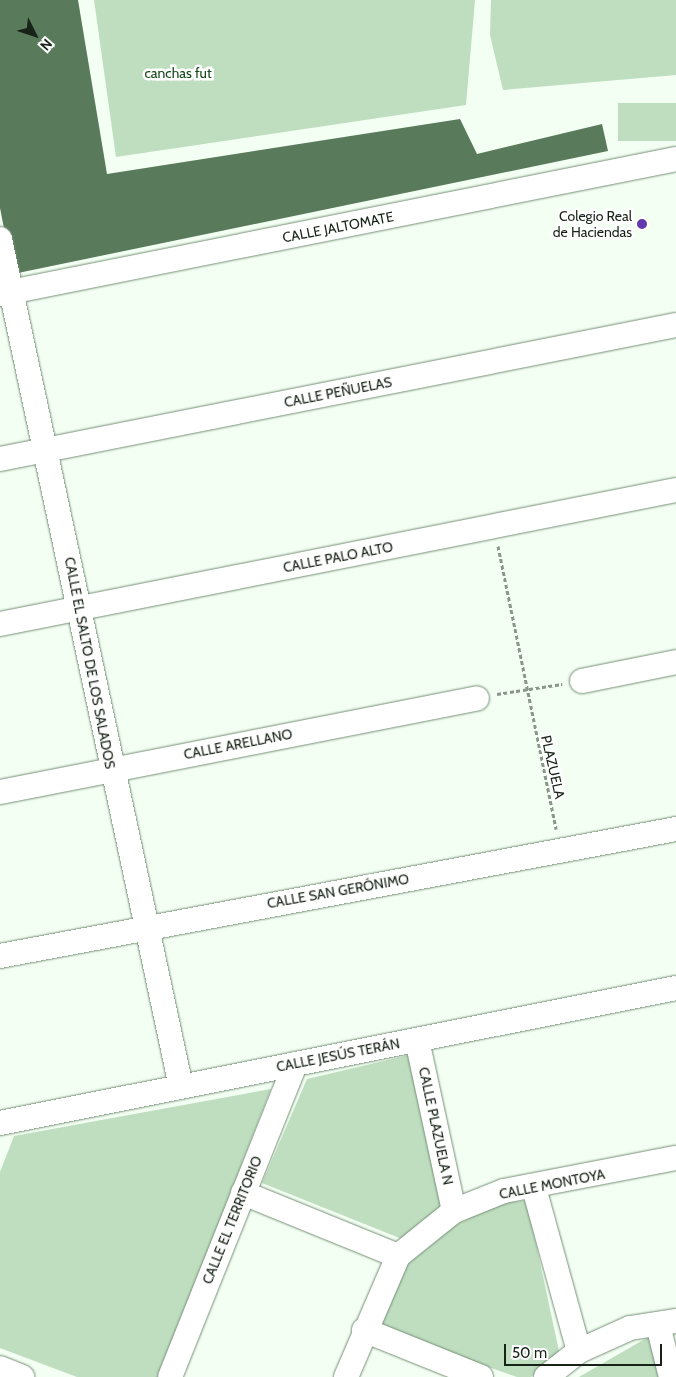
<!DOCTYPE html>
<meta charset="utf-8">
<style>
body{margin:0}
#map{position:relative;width:676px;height:1377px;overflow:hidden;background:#f3fff3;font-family:Cabin,sans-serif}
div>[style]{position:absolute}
.green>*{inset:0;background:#bfdec0;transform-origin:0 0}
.building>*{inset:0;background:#5a7a5c}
.path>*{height:3px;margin-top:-1.5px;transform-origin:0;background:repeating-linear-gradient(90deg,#8b968b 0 4px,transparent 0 6.5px)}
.roads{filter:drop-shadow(0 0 1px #758f76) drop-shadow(0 0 1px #758f76)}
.minor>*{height:24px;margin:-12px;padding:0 12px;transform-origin:12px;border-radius:12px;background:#fff}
.dots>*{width:14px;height:14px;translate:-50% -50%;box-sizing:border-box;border:2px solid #fff;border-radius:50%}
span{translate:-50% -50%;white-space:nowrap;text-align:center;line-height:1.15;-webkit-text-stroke:5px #fff;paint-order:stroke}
.park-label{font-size:14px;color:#14461a}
.poi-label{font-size:14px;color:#182318}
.right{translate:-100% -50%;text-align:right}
.street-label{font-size:14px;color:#182318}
.north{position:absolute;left:10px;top:10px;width:50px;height:50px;-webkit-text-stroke:4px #fff;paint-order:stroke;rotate:131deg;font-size:14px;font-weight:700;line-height:20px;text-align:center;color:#182318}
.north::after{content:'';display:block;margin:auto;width:18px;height:22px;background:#182318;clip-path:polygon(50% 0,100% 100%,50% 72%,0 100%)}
.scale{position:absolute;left:504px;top:1344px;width:158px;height:22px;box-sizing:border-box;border:2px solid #182318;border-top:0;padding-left:6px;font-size:15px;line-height:18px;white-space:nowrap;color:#182318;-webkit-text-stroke:4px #fff;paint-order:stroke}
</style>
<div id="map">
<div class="green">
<i style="clip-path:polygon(94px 0,475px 0,466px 105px,116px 157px)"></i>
<i style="clip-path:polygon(491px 0,676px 0,676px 75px,503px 90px,490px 35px)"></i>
<i style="left:676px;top:103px;width:38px;height:58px;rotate:90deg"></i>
<i style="clip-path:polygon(409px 1055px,442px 1207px,402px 1239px,262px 1183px,307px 1079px)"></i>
<i style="clip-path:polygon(271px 1089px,159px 1377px,77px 1377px,0 1348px,0 1172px,14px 1136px)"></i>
<i style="clip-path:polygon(527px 1201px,560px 1356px,531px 1377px,517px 1377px,372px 1327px,402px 1269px,453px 1226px,504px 1202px)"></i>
<i style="clip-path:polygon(650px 1336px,660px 1377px,579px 1377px)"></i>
</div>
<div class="building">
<i style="clip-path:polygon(0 0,78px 0,107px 174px,460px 119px,477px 154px,602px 124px,608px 151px,13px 274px,0 208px)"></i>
</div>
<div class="path">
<i style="left:498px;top:546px;width:289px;rotate:78.4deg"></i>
<i style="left:497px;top:694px;width:66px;rotate:-8.7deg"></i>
</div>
<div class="roads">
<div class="minor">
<i style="left:0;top:239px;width:867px;rotate:77.95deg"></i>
<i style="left:0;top:294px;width:689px;rotate:-11.29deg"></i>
<i style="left:0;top:459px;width:689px;rotate:-11.21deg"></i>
<i style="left:0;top:624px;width:689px;rotate:-11.21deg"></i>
<i style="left:582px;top:681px;width:96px;rotate:-11.4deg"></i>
<i style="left:0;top:792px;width:486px;rotate:-11.1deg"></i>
<i style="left:0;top:956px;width:688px;rotate:-10.64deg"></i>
<i style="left:417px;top:1040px;width:175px;rotate:77.8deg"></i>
<i style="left:0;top:1123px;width:689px;rotate:-11.29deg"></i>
<i style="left:534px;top:1188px;width:169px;rotate:74.6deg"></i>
<i style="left:243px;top:1193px;width:167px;rotate:22.1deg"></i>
<i style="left:658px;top:1325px;width:54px;rotate:76deg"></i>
<i style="left:364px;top:1330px;width:126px;rotate:21.9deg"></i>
<i style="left:0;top:1368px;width:24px;rotate:22deg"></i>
<i style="left:170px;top:1377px;width:337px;rotate:-68.2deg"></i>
<i style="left:346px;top:1377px;width:132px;rotate:-66.7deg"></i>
<i style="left:398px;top:1256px;width:72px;rotate:-38.8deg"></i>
<i style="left:454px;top:1211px;width:54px;rotate:-21.8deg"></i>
<i style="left:504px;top:1191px;width:175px;rotate:-10.9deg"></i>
<i style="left:546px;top:1377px;width:42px;rotate:-38.2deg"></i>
<i style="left:579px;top:1351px;width:56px;rotate:-24.3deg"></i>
<i style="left:630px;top:1328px;width:47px;rotate:-8.7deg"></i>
</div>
</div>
<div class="dots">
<i style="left:642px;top:224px;background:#6337ae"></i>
</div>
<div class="park-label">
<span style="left:178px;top:73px">canchas fut</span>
</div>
<div class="poi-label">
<span class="right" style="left:632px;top:224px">Colegio Real<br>de Haciendas</span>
</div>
<div class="street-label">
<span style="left:338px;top:227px;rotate:-11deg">CALLE JALTOMATE</span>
<span style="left:338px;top:392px;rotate:-11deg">CALLE PEÑUELAS</span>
<span style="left:338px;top:557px;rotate:-11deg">CALLE PALO ALTO</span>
<span style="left:90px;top:663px;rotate:79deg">CALLE EL SALTO DE LOS SALADOS</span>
<span style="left:238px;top:744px;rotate:-11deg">CALLE ARELLANO</span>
<span style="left:553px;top:767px;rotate:77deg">PLAZUELA</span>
<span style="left:338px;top:891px;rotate:-10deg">CALLE SAN GERÓNIMO</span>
<span style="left:338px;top:1055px;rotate:-11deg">CALLE JESÚS TERÁN</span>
<span style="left:436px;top:1126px;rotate:78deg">CALLE PLAZUELA N</span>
<span style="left:552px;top:1184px;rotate:-11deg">CALLE MONTOYA</span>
<span style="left:232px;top:1220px;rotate:-68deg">CALLE EL TERRITORIO</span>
</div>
<div class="north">N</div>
<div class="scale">50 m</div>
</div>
